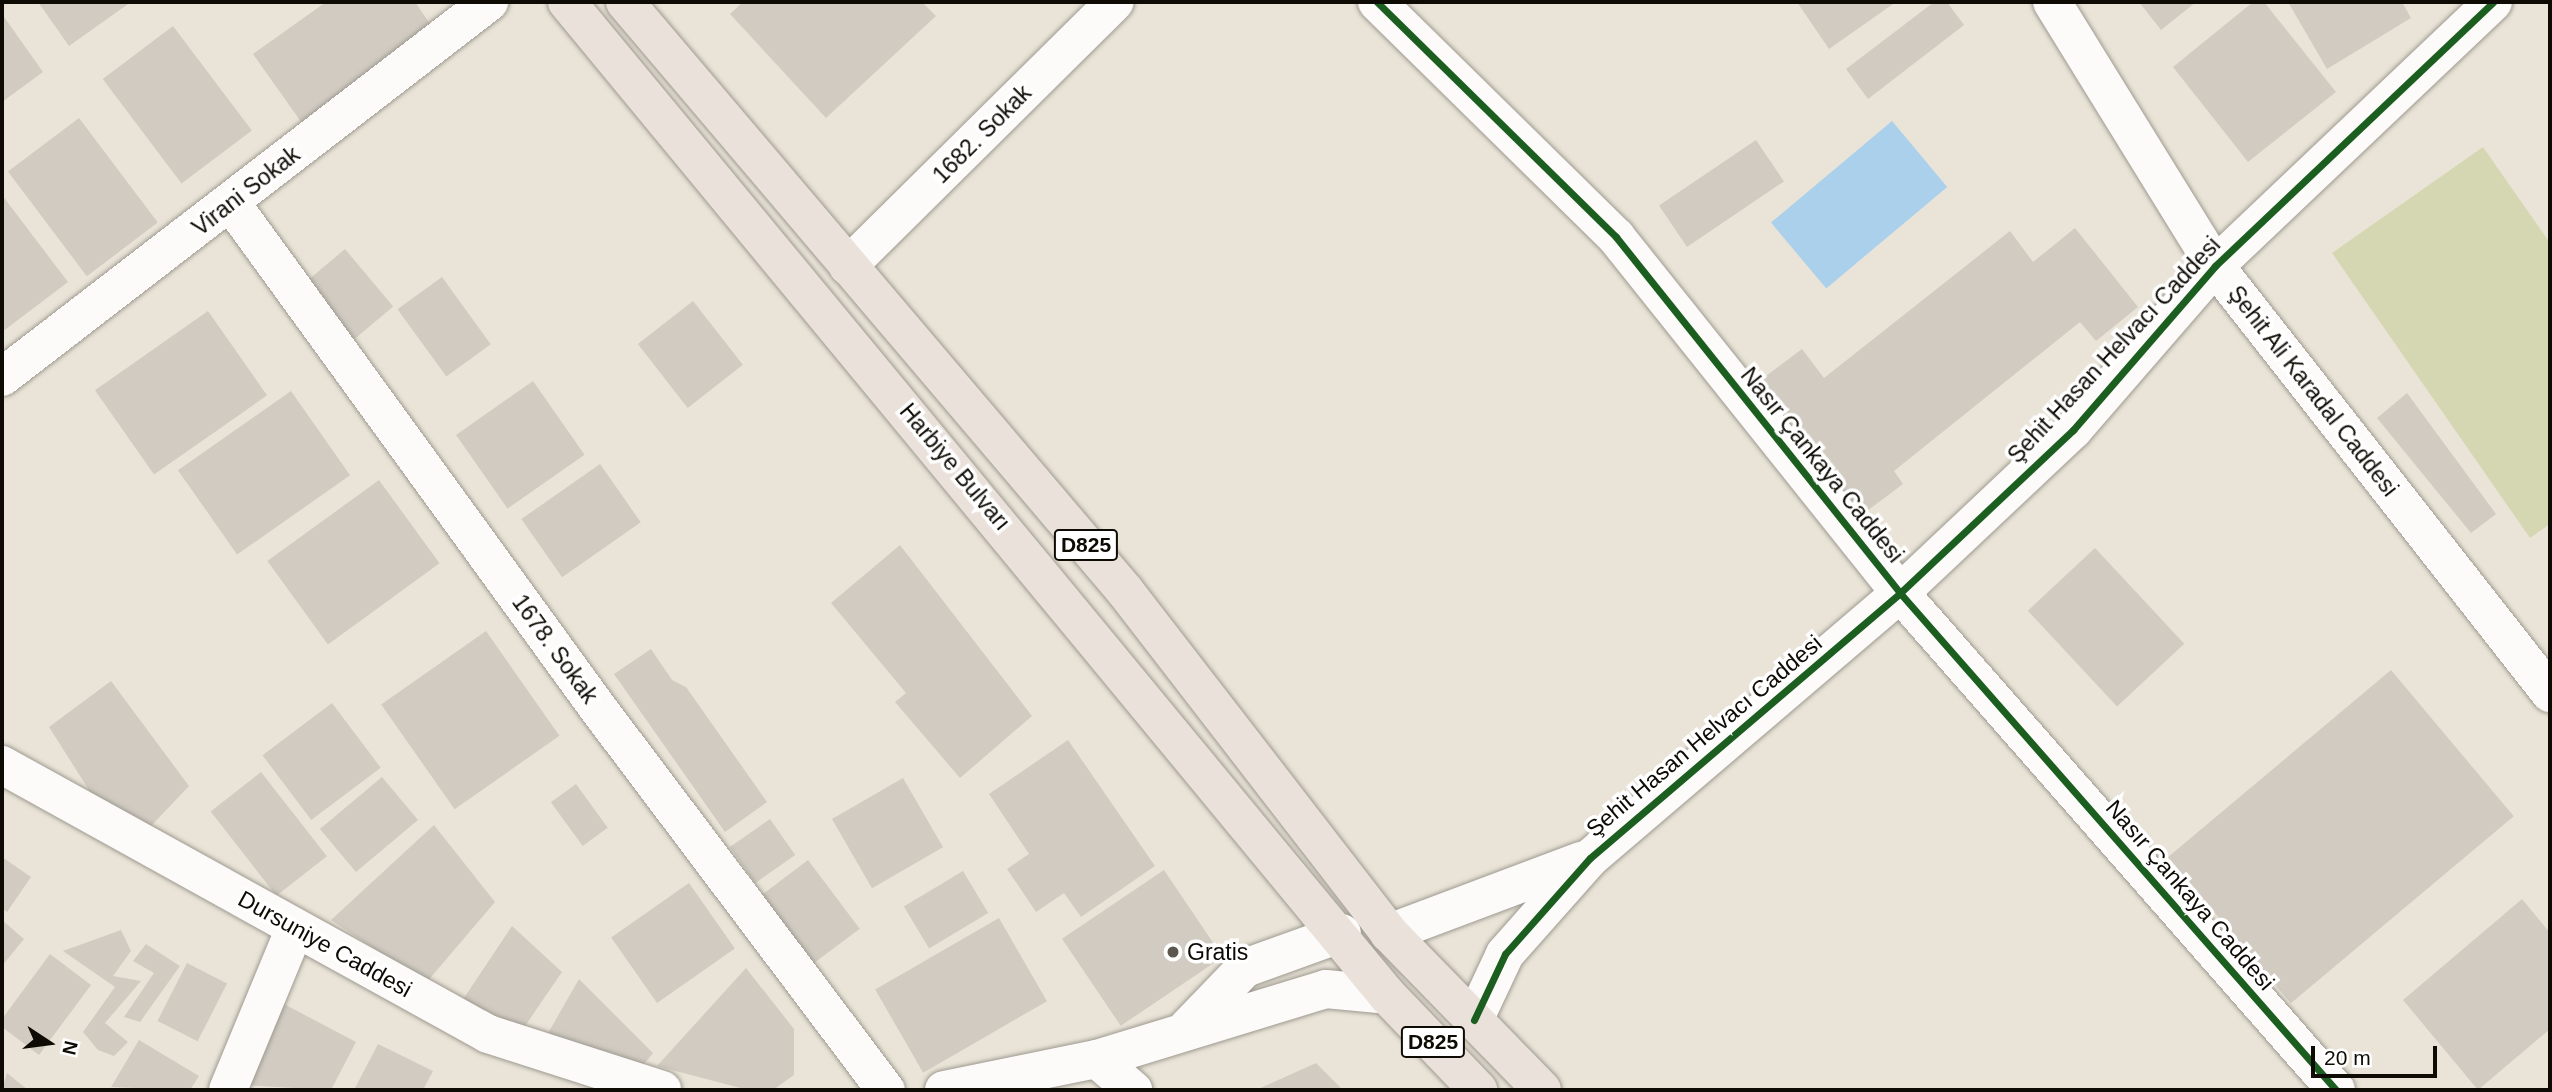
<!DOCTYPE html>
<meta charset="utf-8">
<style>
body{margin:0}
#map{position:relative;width:2552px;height:1092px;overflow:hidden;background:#eae4d8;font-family:Helvetica,sans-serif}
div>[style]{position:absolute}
.green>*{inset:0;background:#d5d7b3}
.water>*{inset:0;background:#abd0eb;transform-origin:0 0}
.building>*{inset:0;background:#d1cbc2;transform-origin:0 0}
.roads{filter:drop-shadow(0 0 2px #9e9a90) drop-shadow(0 0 2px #9e9a90)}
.minor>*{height:38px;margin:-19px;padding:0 19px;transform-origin:19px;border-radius:19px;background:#fcfbf9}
.major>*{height:38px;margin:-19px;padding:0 19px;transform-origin:19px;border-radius:19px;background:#eae1db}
.cycleway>*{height:7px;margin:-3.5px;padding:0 3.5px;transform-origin:3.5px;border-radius:3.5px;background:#1b5e20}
.dots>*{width:19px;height:19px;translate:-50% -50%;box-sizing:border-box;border:4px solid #fff;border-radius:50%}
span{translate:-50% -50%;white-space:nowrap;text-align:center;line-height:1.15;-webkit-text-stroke:7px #fff;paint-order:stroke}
.shield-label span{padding:2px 5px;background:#fff;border:2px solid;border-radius:5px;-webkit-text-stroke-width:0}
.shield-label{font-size:21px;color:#0e0b04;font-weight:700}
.street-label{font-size:23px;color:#0e0b04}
.poi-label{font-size:23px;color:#0e0b04}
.left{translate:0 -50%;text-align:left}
.frame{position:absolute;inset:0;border:4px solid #0e0b04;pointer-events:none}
.north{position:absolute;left:14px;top:1008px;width:70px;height:70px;-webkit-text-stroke:5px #fff;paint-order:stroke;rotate:103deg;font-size:19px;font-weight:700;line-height:28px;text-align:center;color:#0e0b04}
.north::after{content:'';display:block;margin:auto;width:24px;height:32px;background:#0e0b04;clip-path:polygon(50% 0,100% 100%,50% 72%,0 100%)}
.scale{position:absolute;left:2311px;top:1046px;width:126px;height:32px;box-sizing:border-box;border:4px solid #0e0b04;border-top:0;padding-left:9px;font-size:21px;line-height:24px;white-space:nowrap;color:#0e0b04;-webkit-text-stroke:5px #fff;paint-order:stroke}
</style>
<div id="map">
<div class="green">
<i style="clip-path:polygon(2483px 147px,2550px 243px,2550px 524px,2530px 538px,2332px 253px)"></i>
</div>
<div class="water">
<i style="left:1892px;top:121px;width:86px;height:158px;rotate:50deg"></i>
</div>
<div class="building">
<i style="clip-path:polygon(38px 2px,131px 2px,69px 46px)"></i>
<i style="clip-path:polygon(326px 2px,415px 2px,435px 31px,304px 126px,253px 54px)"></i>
<i style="clip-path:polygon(743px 2px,922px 2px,936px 16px,826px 118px,730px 14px)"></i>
<i style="clip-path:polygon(1797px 2px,1896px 2px,1829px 49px)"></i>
<i style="clip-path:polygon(1934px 2px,1947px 2px,1964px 25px,1868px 99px,1846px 69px)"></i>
<i style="clip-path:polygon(2139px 2px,2196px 2px,2161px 30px)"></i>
<i style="clip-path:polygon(2253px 2px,2264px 2px,2336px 92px,2248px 162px,2173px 67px)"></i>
<i style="clip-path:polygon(2288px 2px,2402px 2px,2411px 18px,2327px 69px)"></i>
<i style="clip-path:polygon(2px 14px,43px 72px,2px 102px)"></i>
<i style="left:173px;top:26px;width:131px;height:88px;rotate:53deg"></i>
<i style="left:79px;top:118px;width:131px;height:89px;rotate:53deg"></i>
<i style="left:1756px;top:140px;width:50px;height:117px;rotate:56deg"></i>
<i style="clip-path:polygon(2px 195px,68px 282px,2px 332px)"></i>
<i style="clip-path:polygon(2075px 228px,2138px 307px,2096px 341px,2080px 322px,1894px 471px,1903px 484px,1863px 514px,1762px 379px,1802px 349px,1824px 378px,2010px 231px,2033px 262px)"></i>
<i style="left:345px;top:249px;width:75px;height:52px;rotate:50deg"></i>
<i style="left:442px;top:277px;width:83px;height:55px;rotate:54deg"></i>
<i style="left:693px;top:301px;width:81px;height:70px;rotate:52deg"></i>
<i style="left:208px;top:311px;width:103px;height:138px;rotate:55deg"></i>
<i style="left:533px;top:381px;width:90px;height:94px;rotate:55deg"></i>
<i style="left:291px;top:391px;width:103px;height:138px;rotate:55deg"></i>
<i style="clip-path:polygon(2407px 393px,2496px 514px,2471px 533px,2377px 418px)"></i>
<i style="left:600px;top:464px;width:71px;height:96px;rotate:55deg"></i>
<i style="left:379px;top:480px;width:103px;height:138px;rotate:54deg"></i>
<i style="clip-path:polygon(900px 545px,1032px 716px,960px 778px,895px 702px,906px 693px,831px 603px)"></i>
<i style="left:2095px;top:548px;width:131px;height:92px;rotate:47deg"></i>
<i style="left:486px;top:631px;width:128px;height:128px;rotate:55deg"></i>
<i style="clip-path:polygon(651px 649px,672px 680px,686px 687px,767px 802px,725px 832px,614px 674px)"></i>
<i style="left:2391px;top:670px;width:191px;height:291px;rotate:50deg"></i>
<i style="clip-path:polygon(111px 681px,189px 786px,151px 826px,101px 809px,49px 727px)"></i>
<i style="left:332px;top:703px;width:81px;height:87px;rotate:53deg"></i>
<i style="clip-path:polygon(1068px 740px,1155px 866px,1081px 917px,1064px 893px,1036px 912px,1007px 869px,1029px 854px,989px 794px)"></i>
<i style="left:261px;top:772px;width:107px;height:64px;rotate:52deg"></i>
<i style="left:382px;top:777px;width:56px;height:81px;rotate:50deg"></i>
<i style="left:903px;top:778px;width:80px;height:82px;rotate:60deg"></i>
<i style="left:576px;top:784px;width:54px;height:31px;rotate:54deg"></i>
<i style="left:770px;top:819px;width:44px;height:49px;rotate:55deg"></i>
<i style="clip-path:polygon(434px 825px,495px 902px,426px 983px,331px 920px)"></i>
<i style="clip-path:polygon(2px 857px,31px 877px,7px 912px,2px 908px)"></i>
<i style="left:808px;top:860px;width:86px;height:58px;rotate:53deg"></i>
<i style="left:1164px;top:870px;width:105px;height:123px;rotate:56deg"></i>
<i style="left:963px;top:871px;width:49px;height:69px;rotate:59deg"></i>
<i style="left:689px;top:883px;width:80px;height:95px;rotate:55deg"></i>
<i style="clip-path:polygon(2522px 899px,2550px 933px,2550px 1029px,2478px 1090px,2403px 1000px)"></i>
<i style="left:999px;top:918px;width:96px;height:143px;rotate:60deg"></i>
<i style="clip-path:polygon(2px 920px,24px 939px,2px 966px)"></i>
<i style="clip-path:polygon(512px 926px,562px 972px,523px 1029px,462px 1001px)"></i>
<i style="clip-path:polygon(121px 930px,131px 951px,113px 976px,141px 981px,105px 1023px,128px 1042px,114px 1056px,98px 1050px,83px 1032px,115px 987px,63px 951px)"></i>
<i style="clip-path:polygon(146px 944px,180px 966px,140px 1022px,124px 1017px,154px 973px,133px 961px)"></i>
<i style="clip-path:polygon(50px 954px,91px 985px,39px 1055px,2px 1027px,2px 1019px)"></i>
<i style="left:187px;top:963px;width:45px;height:65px;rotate:27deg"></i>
<i style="clip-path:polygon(746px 968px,794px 1029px,794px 1075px,773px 1090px,748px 1090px,657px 1066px)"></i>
<i style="clip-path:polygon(579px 979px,653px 1053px,634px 1077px,543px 1042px)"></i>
<i style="clip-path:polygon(284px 1004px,356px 1042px,331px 1090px,241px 1085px)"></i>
<i style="clip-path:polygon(139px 1040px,199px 1076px,190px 1090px,111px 1087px)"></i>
<i style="clip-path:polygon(378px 1044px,433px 1071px,423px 1090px,354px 1090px)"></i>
<i style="clip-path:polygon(1316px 1063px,1343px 1090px,1256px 1090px)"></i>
<i style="clip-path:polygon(7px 1073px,28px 1090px,2px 1090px)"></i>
</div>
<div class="roads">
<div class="minor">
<i style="left:1377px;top:2px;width:335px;rotate:44.5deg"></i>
<i style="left:1616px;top:237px;width:455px;rotate:51.4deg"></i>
<i style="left:1900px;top:593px;width:661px;rotate:48.74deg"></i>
<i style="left:2052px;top:2px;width:310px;rotate:58.3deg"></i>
<i style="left:2215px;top:266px;width:543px;rotate:51.88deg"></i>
<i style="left:231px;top:203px;width:623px;rotate:54.01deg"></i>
<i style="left:597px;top:707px;width:480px;rotate:53deg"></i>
<i style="left:848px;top:266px;width:375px;rotate:-44.7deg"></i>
<i style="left:2px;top:377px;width:615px;rotate:-37.6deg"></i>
<i style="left:2px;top:765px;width:555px;rotate:28.96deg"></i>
<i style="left:488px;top:1034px;width:183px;rotate:17.8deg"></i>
<i style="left:1389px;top:933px;width:205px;rotate:-20.6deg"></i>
<i style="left:1474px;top:1020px;width:73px;rotate:-64.8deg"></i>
<i style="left:1505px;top:954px;width:128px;rotate:-48.5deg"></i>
<i style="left:1590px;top:858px;width:408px;rotate:-40.5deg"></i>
<i style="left:1900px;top:593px;width:238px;rotate:-43.3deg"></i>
<i style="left:2073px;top:430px;width:217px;rotate:-49.1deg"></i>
<i style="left:2215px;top:266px;width:383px;rotate:-43.5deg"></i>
<i style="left:1187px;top:1028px;width:83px;rotate:-46deg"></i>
<i style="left:1245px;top:968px;width:103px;rotate:-19.8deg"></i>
<i style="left:1097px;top:1059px;width:48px;rotate:40.7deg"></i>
<i style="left:228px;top:1090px;width:175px;rotate:-67.5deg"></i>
<i style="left:944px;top:1090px;width:156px;rotate:-11.5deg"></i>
<i style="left:1097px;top:1059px;width:239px;rotate:-17deg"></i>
<i style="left:1326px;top:989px;width:61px;rotate:5.6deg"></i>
</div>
<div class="major">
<i style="left:567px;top:2px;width:1288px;rotate:50.45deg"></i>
<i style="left:1387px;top:995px;width:132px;rotate:46.2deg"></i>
<i style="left:625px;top:2px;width:773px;rotate:49.67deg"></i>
<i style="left:1125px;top:591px;width:432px;rotate:52.3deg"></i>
<i style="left:1389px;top:933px;width:219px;rotate:45.7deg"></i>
</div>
</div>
<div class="cycleway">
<i style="left:1377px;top:2px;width:335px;rotate:44.5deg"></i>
<i style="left:1616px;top:237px;width:455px;rotate:51.4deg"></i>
<i style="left:1900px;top:593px;width:661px;rotate:48.74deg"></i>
<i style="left:1474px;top:1020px;width:73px;rotate:-64.8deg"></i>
<i style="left:1505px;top:954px;width:128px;rotate:-48.5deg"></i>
<i style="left:1590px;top:858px;width:408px;rotate:-40.5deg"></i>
<i style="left:1900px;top:593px;width:238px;rotate:-43.3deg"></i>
<i style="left:2073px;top:430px;width:217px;rotate:-49.1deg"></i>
<i style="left:2215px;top:266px;width:383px;rotate:-43.5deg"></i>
</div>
<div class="dots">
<i style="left:1173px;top:952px;background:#5b574e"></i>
</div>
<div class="shield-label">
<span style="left:1086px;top:545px">D825</span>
<span style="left:1433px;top:1042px">D825</span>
</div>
<div class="street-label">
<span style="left:982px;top:134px;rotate:-45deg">1682. Sokak</span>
<span style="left:246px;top:191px;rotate:-38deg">Virani Sokak</span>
<span style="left:2114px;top:350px;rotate:-47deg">Şehit Hasan Helvacı Caddesi</span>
<span style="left:2313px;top:391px;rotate:52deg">Şehit Ali Karadal Caddesi</span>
<span style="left:1822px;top:465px;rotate:51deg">Nasır Çankaya Caddesi</span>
<span style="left:955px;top:467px;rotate:50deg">Harbiye Bulvarı</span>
<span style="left:555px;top:649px;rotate:54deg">1678. Sokak</span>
<span style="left:1704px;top:736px;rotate:-40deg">Şehit Hasan Helvacı Caddesi</span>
<span style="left:2190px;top:895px;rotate:49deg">Nasır Çankaya Caddesi</span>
<span style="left:325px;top:944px;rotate:29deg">Dursuniye Caddesi</span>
</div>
<div class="poi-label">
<span class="left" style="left:1187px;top:952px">Gratis</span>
</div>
<div class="frame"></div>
<div class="north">N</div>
<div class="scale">20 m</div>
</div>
